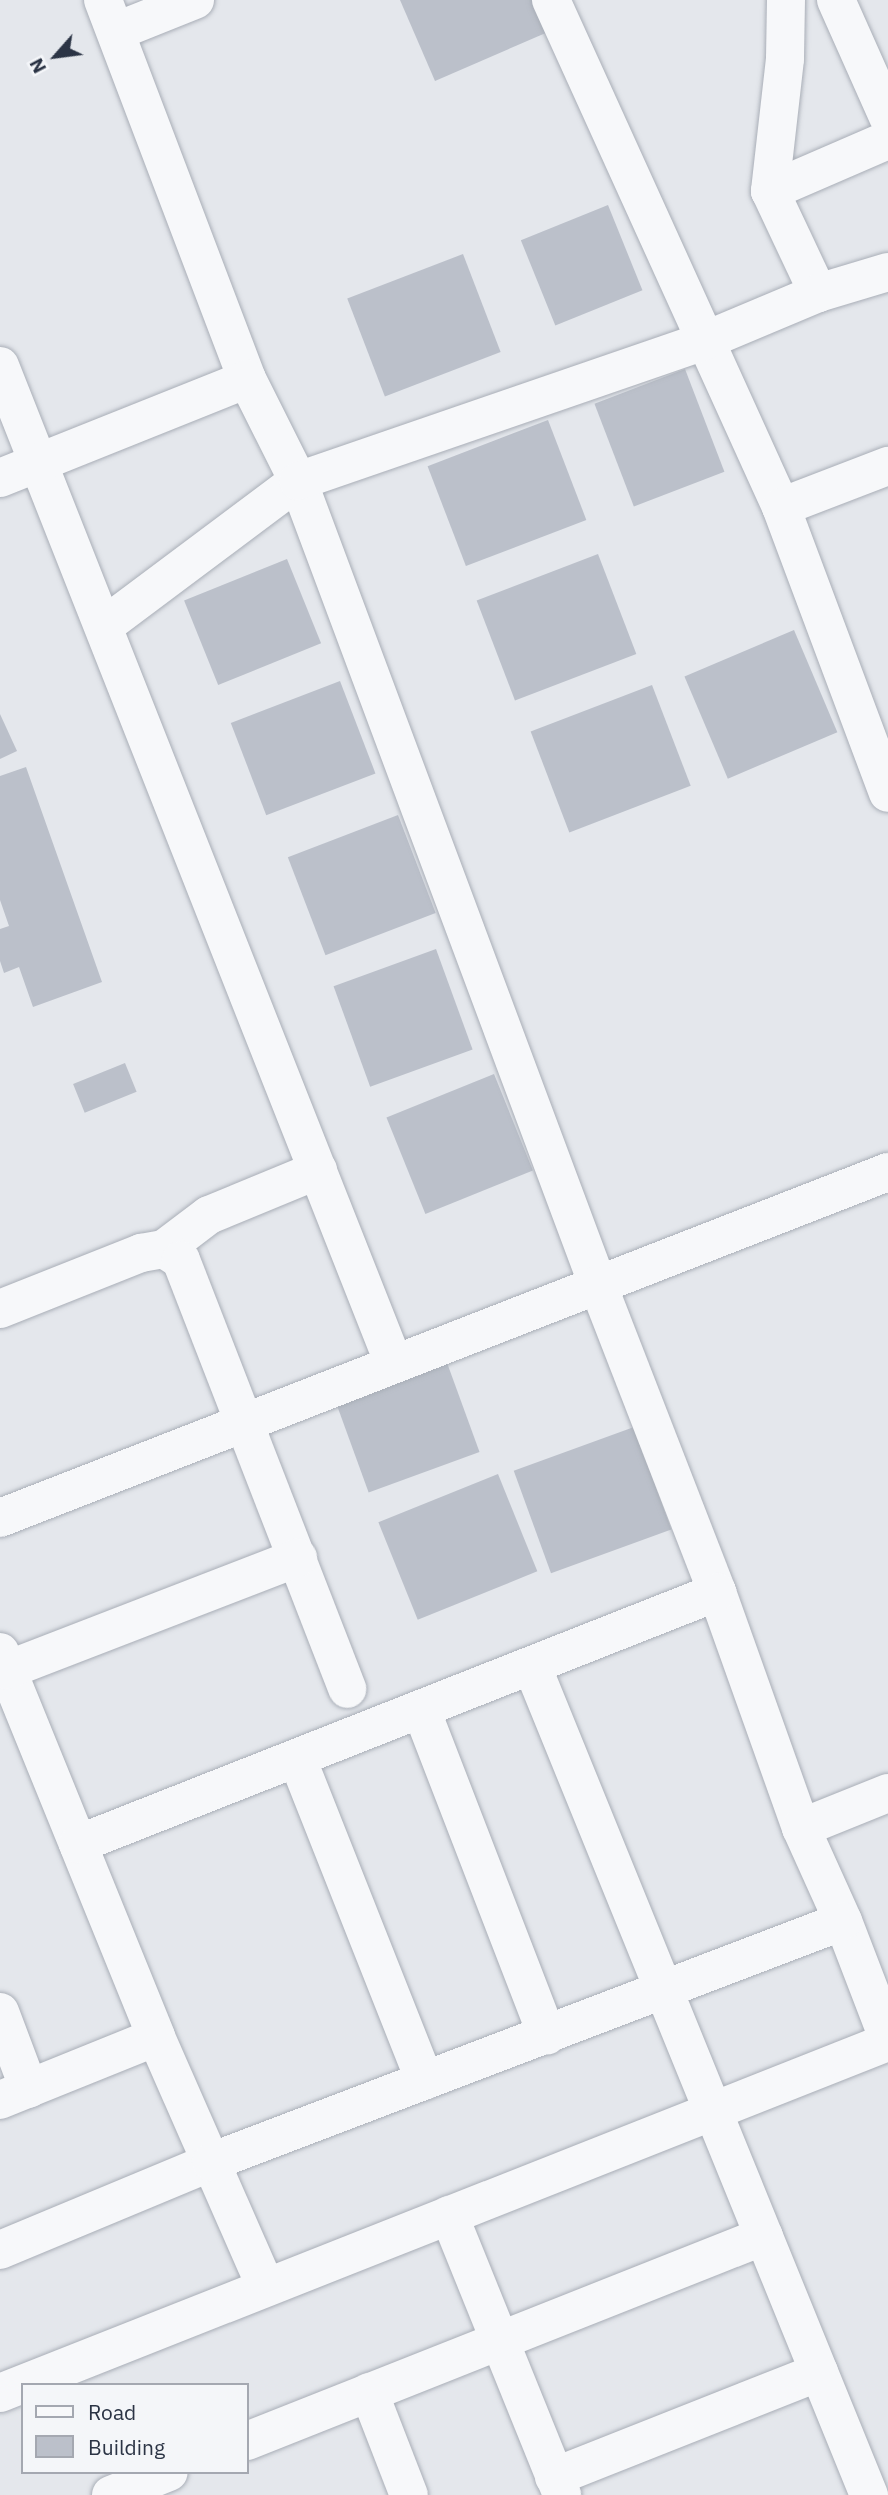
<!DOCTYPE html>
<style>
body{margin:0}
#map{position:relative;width:888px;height:2495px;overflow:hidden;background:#e4e7ec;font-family:"IBM Plex Sans",sans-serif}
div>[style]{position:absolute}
.building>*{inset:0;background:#bbc0ca;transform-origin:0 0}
.roads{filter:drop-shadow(0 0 2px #a9aeb7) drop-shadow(0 0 2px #a9aeb7)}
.minor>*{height:38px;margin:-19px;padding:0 19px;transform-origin:19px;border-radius:19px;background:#f7f8fa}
span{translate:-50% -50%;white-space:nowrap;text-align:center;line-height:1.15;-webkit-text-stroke:5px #f4f6f9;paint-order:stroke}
.legend{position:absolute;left:21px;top:2383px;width:228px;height:91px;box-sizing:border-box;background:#f4f6f9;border:2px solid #a4a8b1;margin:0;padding:9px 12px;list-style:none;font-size:21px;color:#2b3445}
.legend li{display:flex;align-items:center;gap:14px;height:35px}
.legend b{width:35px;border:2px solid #a4a8b1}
.north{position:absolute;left:21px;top:21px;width:70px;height:70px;-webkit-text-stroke:5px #f4f6f9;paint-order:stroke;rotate:242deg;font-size:19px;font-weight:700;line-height:28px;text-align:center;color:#2b3445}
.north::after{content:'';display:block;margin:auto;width:24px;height:32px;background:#2b3445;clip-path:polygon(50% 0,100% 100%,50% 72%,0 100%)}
</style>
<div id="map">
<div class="building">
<i style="clip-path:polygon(400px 0,534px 0,548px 32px,435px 81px)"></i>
<i style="left:608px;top:205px;width:92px;height:94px;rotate:68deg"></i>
<i style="left:463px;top:254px;width:105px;height:124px;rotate:69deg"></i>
<i style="left:685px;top:369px;width:110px;height:97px;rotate:69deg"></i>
<i style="left:548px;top:420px;width:107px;height:129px;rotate:69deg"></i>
<i style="left:598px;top:554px;width:107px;height:130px;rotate:69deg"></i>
<i style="left:287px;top:559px;width:91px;height:111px;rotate:68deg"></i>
<i style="left:794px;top:630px;width:111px;height:119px;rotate:67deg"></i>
<i style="left:340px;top:681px;width:99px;height:117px;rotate:69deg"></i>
<i style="left:652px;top:685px;width:108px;height:130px;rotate:69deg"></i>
<i style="clip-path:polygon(0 714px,17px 751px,0 759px)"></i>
<i style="clip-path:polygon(26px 767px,102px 982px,33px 1007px,19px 967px,4px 973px,0 961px,0 929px,9px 926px,0 900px,0 776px)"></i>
<i style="left:398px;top:815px;width:105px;height:118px;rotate:69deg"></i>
<i style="left:436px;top:949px;width:107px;height:109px;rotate:70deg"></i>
<i style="left:125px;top:1063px;width:31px;height:56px;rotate:68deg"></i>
<i style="left:494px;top:1074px;width:104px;height:116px;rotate:68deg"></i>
<i style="left:446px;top:1360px;width:98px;height:118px;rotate:70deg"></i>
<i style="left:634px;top:1427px;width:109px;height:128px;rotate:70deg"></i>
<i style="left:498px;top:1474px;width:105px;height:129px;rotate:68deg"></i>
</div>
<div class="roads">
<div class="minor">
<i style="left:103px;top:0;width:405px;rotate:69.2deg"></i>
<i style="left:247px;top:379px;width:114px;rotate:63.4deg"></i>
<i style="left:298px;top:481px;width:858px;rotate:69.54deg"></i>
<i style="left:598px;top:1285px;width:329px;rotate:68.8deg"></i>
<i style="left:717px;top:1592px;width:251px;rotate:70.4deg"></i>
<i style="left:801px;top:1828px;width:102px;rotate:65.7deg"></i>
<i style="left:843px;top:1921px;width:125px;rotate:69deg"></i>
<i style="left:551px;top:0;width:557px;rotate:65.6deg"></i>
<i style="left:781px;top:507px;width:305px;rotate:69.5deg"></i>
<i style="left:786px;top:0;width:59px;rotate:91deg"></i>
<i style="left:785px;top:59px;width:133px;rotate:96.5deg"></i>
<i style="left:770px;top:191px;width:113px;rotate:64.8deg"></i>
<i style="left:836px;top:0;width:128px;rotate:66deg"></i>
<i style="left:117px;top:31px;width:84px;rotate:-21.7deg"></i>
<i style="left:770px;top:191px;width:129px;rotate:-23.4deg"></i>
<i style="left:0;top:366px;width:1073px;rotate:68.46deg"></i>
<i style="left:0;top:478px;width:266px;rotate:-21.8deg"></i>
<i style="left:781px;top:507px;width:115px;rotate:-21deg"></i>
<i style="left:104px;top:626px;width:242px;rotate:-36.8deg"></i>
<i style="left:298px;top:481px;width:429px;rotate:-19deg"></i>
<i style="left:704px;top:341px;width:124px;rotate:-22.8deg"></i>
<i style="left:818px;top:293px;width:73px;rotate:-16.7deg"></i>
<i style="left:164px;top:1249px;width:56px;rotate:-37.1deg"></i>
<i style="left:209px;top:1215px;width:118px;rotate:-22.4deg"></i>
<i style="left:0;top:1309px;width:152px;rotate:-21.7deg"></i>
<i style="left:141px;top:1253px;width:23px;rotate:-10deg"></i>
<i style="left:164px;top:1249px;width:20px;rotate:33deg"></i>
<i style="left:181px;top:1260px;width:460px;rotate:68.8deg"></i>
<i style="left:0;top:1518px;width:953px;rotate:-21.29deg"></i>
<i style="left:0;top:1652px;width:415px;rotate:67.9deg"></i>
<i style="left:156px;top:2037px;width:273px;rotate:66.3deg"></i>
<i style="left:532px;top:1666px;width:895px;rotate:67.88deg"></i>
<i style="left:7px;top:1670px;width:312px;rotate:-21.1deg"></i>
<i style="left:421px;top:1709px;width:350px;rotate:68.9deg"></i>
<i style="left:297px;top:1758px;width:347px;rotate:68.4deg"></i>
<i style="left:801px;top:1828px;width:94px;rotate:-21.9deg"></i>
<i style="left:78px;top:1844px;width:687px;rotate:-21.52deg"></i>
<i style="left:0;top:2012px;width:82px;rotate:69.4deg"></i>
<i style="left:0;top:2100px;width:168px;rotate:-22deg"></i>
<i style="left:449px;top:2215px;width:302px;rotate:68deg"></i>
<i style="left:0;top:2250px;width:229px;rotate:-22.6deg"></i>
<i style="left:211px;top:2162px;width:676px;rotate:-20.87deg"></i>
<i style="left:369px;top:2392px;width:110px;rotate:68.8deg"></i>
<i style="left:0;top:2393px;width:955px;rotate:-21.57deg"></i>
<i style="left:247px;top:2441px;width:556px;rotate:-21.63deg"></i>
<i style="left:554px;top:2477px;width:285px;rotate:-21.6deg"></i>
<i style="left:111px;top:2495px;width:62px;rotate:-21.6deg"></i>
</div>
</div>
<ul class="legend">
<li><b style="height:9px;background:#f7f8fa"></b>Road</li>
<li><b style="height:19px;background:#bbc0ca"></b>Building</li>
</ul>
<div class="north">N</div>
</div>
